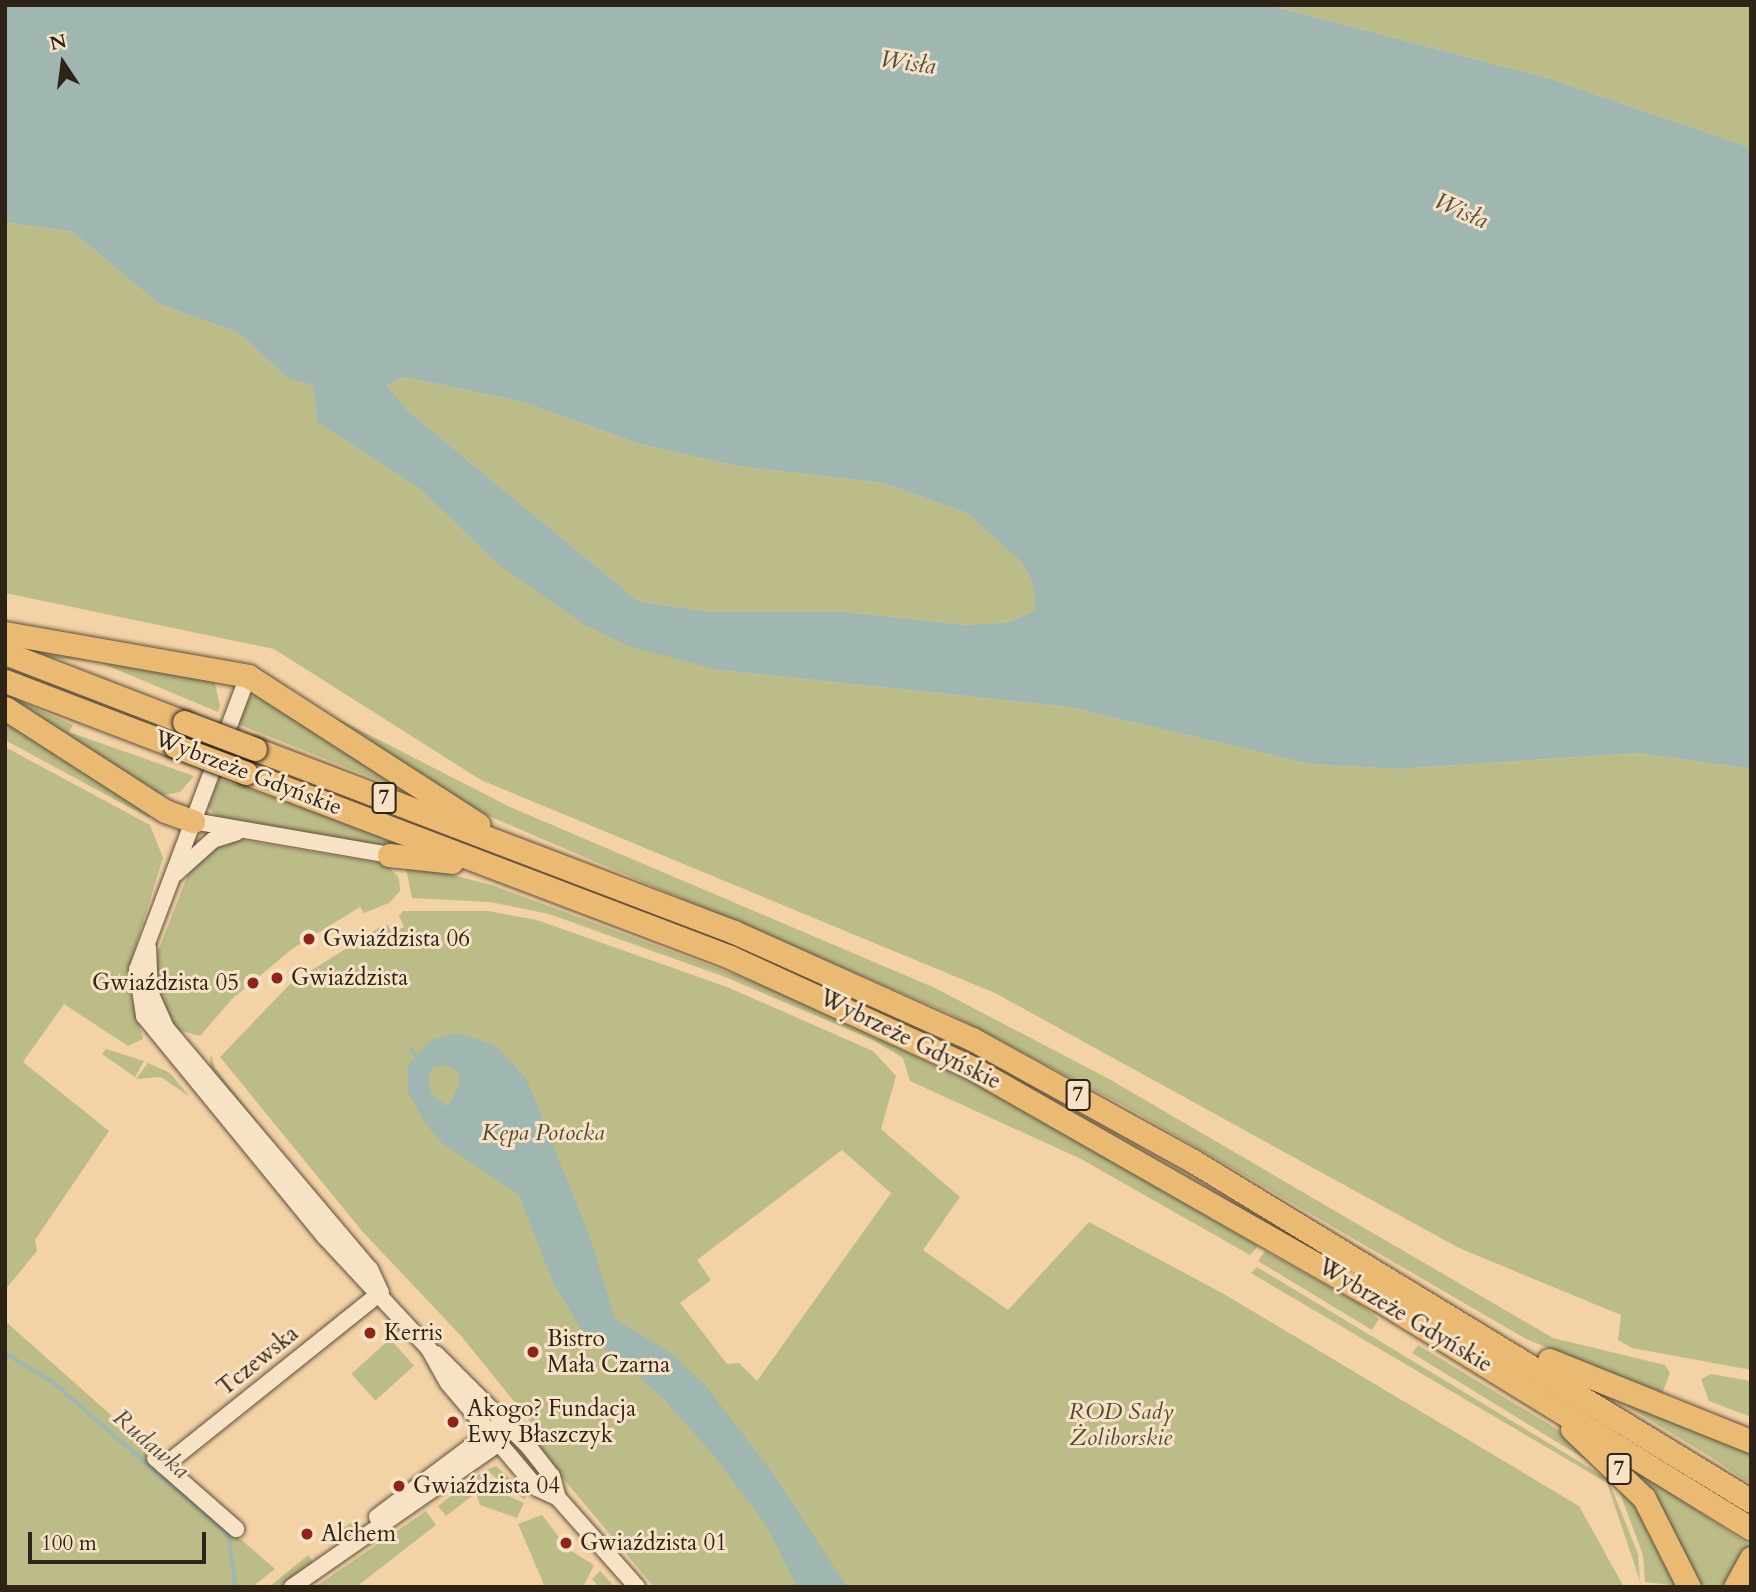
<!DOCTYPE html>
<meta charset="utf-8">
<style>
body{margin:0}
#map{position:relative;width:1756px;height:1592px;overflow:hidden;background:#f3d3a6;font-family:Cardo,serif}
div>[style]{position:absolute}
.green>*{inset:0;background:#bbbc87;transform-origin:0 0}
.water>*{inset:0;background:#9fb6b1}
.stream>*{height:3.5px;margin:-1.75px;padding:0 1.75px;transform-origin:1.75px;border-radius:1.75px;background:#9fb6b1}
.roads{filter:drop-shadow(0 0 2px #5e4f3b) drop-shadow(0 0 2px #5e4f3b)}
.minor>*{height:16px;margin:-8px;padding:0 8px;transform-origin:8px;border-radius:8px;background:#f7e2c5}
.highway>*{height:23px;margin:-11.5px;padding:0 11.5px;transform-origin:11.5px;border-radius:11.5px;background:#eaba73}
.bridges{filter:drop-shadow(0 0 2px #2d2317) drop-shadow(0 0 2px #2d2317)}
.highway-bridge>*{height:23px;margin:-11.5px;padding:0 11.5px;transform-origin:11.5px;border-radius:11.5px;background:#eaba73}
.dots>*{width:19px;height:19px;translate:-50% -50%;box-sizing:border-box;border:4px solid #f7e2c5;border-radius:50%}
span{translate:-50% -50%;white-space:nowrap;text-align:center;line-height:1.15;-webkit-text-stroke:6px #f7e2c5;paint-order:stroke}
.shield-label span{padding:2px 5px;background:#f7e2c5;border:2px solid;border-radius:5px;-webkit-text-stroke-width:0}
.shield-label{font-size:21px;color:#2d2317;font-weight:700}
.street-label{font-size:23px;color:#2d2317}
.poi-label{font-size:23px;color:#2d2317}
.left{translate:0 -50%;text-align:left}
.right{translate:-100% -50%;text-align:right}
.park-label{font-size:23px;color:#504933;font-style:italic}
.water-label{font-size:24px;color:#4f4f45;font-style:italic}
.frame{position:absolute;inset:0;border:7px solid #2d2317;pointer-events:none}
.north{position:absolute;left:28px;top:28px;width:70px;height:70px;-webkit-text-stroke:5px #f7e2c5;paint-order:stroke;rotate:347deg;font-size:19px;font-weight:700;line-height:28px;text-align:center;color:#2d2317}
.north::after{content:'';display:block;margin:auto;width:24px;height:32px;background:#2d2317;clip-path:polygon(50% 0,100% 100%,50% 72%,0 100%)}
.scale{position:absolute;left:28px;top:1532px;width:178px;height:32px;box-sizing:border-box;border:4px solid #2d2317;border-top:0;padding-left:9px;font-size:21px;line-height:24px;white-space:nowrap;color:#2d2317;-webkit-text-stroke:5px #f7e2c5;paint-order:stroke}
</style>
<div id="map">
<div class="green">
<i style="clip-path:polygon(1268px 5px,1751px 5px,1751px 148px,1548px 78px)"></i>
<i style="clip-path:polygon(5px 222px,73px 232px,159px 304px,239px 333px,288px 379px,313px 385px,317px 422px,419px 488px,495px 562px,539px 590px,719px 670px,1069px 707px,1310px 764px,1398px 769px,1638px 753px,1751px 769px,1751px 1370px,1632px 1348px,1618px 1340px,1621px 1315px,1459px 1248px,995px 993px,481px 780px,274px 649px,5px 593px)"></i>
<i style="clip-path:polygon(404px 377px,520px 401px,640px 444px,737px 466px,883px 483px,967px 513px,1022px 561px,1033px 584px,1035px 610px,1010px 622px,968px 625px,845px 612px,709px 612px,638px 601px,407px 410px,387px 385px)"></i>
<i style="clip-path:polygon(5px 640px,214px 679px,220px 706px,218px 712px,96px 661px,52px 658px)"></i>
<i style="clip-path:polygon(261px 692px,423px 798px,238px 724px,249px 698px)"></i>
<i style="clip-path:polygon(5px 694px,73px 725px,69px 732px,194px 776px,180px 792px,157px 796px,5px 701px)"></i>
<i style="clip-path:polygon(309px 704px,510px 807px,935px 988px,1109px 1079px,1553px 1338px,1665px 1365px,1670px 1373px,1662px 1393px,1526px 1339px,1132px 1110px,946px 1012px,482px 813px)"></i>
<i style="clip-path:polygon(5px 716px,152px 812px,149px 818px,5px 740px)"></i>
<i style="clip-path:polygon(5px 747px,150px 825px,163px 858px,126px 977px,143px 1039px,128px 1046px,64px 1004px,23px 1062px,109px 1131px,35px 1240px,37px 1251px,5px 1290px)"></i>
<i style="clip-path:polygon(219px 779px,283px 800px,421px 852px,219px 820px,208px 807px)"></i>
<i style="clip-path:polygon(235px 839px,386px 864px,399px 878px,400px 891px,389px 903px,364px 913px,360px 907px,292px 949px,232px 999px,200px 1036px,175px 1029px,158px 997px,157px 954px,190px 869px,207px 850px)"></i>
<i style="clip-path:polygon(405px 863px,492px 885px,771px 988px,1004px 1098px,1258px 1246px,1250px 1255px,1081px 1159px,910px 1081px,903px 1058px,873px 1040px,725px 977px,549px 914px,490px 902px,412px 898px)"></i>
<i style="clip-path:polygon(evenodd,403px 911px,488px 911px,537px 920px,727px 987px,873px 1051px,896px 1076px,881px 1129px,960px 1197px,923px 1250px,1008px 1310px,1089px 1222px,1224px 1294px,1579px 1506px,1624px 1587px,654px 1587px,536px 1446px,542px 1436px,462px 1337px,362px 1231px,220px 1057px,290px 984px,380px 927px,388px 925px,392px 933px,404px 927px,399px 916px,403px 911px,842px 1150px,891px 1193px,757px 1381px,739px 1363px,727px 1364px,680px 1303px,711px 1280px,697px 1260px,842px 1150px)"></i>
<i style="clip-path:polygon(106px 1049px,144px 1061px,135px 1077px,102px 1054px)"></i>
<i style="clip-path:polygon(211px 1054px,215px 1068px,264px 1130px,210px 1067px)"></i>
<i style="clip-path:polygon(148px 1063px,170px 1073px,190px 1097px,161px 1077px,136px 1079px)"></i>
<i style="clip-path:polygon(1265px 1251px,1358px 1303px,1379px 1319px,1372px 1330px,1258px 1261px)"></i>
<i style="clip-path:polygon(1257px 1267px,1608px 1479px,1638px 1554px,1640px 1581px,1607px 1483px,1251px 1273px)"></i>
<i style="clip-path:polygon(5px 1321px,156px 1455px,189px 1494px,275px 1569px,252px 1587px,5px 1587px)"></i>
<i style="left:390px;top:1339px;width:36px;height:52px;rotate:48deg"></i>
<i style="clip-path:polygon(1418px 1345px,1557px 1429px,1628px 1489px,1679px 1586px,1645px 1582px,1643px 1555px,1618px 1488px,1601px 1469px,1412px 1353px)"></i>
<i style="clip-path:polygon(1711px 1374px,1751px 1381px,1751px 1417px,1709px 1401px,1701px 1379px)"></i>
<i style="clip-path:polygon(1618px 1401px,1751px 1448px,1751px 1484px,1709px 1456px)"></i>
<i style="clip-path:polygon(1619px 1459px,1751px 1546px,1751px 1585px,1696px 1585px)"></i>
<i style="clip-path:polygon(496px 1466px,527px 1493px,525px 1500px,486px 1470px)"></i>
<i style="clip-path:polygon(482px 1472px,502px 1493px,524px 1503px,517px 1518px,480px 1505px,476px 1493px,446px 1516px,438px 1506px)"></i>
<i style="clip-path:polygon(426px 1511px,436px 1525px,356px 1587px,315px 1587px)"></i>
<i style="clip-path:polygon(542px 1515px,568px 1549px,594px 1565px,583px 1587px,545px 1587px,518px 1524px)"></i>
<i style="clip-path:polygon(352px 1522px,355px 1530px,336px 1544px,330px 1538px)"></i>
<i style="clip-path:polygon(308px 1555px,313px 1562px,281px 1587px,269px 1587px)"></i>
<i style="clip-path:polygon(600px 1571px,615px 1587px,599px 1587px,592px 1579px)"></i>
</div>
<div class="water">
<i style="clip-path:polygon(evenodd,5px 5px,1268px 5px,1548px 78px,1751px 148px,1751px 769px,1638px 753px,1398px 769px,1310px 764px,1069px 707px,719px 670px,631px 647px,585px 625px,495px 562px,419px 488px,317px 422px,313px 385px,288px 379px,239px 333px,159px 304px,73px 232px,5px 222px,5px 5px,404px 377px,520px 401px,640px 444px,737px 466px,883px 483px,967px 513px,1022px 562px,1033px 584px,1035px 610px,1010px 622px,968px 625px,845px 612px,709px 612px,638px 601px,407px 410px,387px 385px,404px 377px)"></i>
<i style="clip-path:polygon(evenodd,457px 1033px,495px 1045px,527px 1080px,589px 1235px,615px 1319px,671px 1353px,705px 1385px,772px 1472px,847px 1587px,797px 1587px,766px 1525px,711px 1452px,661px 1396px,582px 1330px,554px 1284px,519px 1195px,442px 1143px,425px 1123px,408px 1092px,408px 1065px,431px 1040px,457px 1033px,446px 1065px,457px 1071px,460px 1083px,448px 1107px,431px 1093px,428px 1078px,433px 1067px,446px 1065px)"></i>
</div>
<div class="stream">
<i style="left:411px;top:1049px;width:6px;rotate:51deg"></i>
<i style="left:5px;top:1353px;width:56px;rotate:31.1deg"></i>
<i style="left:53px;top:1382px;width:233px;rotate:41deg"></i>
<i style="left:229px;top:1535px;width:51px;rotate:82.2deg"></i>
</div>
<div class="roads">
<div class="minor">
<i style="left:248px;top:676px;width:313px;rotate:110.7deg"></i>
<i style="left:137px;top:969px;width:48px;rotate:81.5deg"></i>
<i style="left:144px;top:1016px;width:286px;rotate:50.7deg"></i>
<i style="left:325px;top:1237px;width:153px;rotate:47.1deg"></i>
<i style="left:429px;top:1349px;width:39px;rotate:61deg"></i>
<i style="left:448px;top:1383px;width:138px;rotate:49.7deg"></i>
<i style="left:537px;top:1488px;width:23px;rotate:25deg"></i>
<i style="left:558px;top:1498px;width:119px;rotate:48.4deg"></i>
<i style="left:193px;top:821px;width:199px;rotate:9.8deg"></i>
<i style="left:175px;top:874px;width:51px;rotate:-41.8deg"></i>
<i style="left:213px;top:840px;width:25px;rotate:-18deg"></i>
<i style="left:148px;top:948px;width:44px;rotate:87.4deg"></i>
<i style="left:150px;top:992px;width:39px;rotate:66deg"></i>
<i style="left:166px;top:1028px;width:316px;rotate:49.8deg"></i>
<i style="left:370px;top:1269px;width:23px;rotate:65deg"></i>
<i style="left:436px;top:1354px;width:132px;rotate:45deg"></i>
<i style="left:529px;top:1447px;width:37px;rotate:52deg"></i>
<i style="left:552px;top:1476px;width:23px;rotate:75deg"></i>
<i style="left:155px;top:1458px;width:108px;rotate:41.2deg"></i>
<i style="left:164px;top:1466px;width:278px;rotate:-38.7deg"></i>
<i style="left:377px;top:1517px;width:151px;rotate:-36.9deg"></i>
<i style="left:292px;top:1587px;width:252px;rotate:-34.8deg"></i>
<i style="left:499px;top:1443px;width:20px;rotate:-63deg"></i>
</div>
<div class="highway">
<i style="left:5px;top:633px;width:247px;rotate:10deg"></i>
<i style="left:248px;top:676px;width:274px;rotate:32.8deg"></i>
<i style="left:5px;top:653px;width:192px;rotate:21.1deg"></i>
<i style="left:5px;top:681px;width:182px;rotate:20.9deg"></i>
<i style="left:5px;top:708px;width:190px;rotate:32.8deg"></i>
<i style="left:165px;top:811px;width:30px;rotate:20deg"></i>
<i style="left:255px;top:749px;width:513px;rotate:20.91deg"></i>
<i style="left:734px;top:932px;width:261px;rotate:24.2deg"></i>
<i style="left:972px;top:1039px;width:252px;rotate:28.9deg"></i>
<i style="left:1193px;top:1161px;width:653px;rotate:31.35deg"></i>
<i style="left:246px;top:773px;width:518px;rotate:20.82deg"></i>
<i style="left:730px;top:957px;width:266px;rotate:24.6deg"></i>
<i style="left:972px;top:1068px;width:465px;rotate:29.7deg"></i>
<i style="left:1376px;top:1298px;width:440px;rotate:31.6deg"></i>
<i style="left:389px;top:855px;width:63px;rotate:6.3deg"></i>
<i style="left:1549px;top:1360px;width:218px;rotate:21.9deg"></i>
<i style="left:1572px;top:1429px;width:100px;rotate:43.8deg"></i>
<i style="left:1644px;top:1498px;width:100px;rotate:63.2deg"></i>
<i style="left:1735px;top:1587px;width:33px;rotate:-61deg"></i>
</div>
</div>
<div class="bridges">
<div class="highway-bridge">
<i style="left:184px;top:722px;width:76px;rotate:20.8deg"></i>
<i style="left:175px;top:746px;width:76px;rotate:20.8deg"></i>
</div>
</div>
<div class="dots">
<i style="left:309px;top:939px;background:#8f2418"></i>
<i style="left:277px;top:978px;background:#8f2418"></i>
<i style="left:253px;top:983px;background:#8f2418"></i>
<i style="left:370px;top:1333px;background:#8f2418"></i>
<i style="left:533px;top:1352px;background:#8f2418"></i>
<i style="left:453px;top:1422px;background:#8f2418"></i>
<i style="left:399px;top:1486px;background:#8f2418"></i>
<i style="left:307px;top:1534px;background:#8f2418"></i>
<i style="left:566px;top:1543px;background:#8f2418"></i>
</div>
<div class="shield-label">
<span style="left:384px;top:798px">7</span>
<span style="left:1078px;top:1095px">7</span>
<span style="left:1619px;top:1469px">7</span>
</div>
<div class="street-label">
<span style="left:248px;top:773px;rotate:21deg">Wybrzeże Gdyńskie</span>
<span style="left:910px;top:1040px;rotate:26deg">Wybrzeże Gdyńskie</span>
<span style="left:1405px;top:1316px;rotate:31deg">Wybrzeże Gdyńskie</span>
<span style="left:258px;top:1361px;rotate:-39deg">Tczewska</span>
</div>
<div class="poi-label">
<span class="left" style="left:323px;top:939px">Gwiaździsta 06</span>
<span class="left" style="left:291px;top:978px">Gwiaździsta</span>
<span class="right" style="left:239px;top:983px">Gwiaździsta 05</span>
<span class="left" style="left:384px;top:1333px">Kerris</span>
<span class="left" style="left:547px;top:1352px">Bistro<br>Mała Czarna</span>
<span class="left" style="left:467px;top:1422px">Akogo? Fundacja<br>Ewy Błaszczyk</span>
<span class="left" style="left:413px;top:1486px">Gwiaździsta 04</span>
<span class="left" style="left:321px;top:1534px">Alchem</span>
<span class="left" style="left:580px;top:1543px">Gwiaździsta 01</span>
</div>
<div class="park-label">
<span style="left:543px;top:1133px">Kępa Potocka</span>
<span style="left:1121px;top:1425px">ROD Sady<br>Żoliborskie</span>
</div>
<div class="water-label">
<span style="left:908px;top:63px;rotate:8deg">Wisła</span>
<span style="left:1461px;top:211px;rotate:24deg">Wisła</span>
<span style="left:151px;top:1444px;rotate:41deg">Rudawka</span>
</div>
<div class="frame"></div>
<div class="north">N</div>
<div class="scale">100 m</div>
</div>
